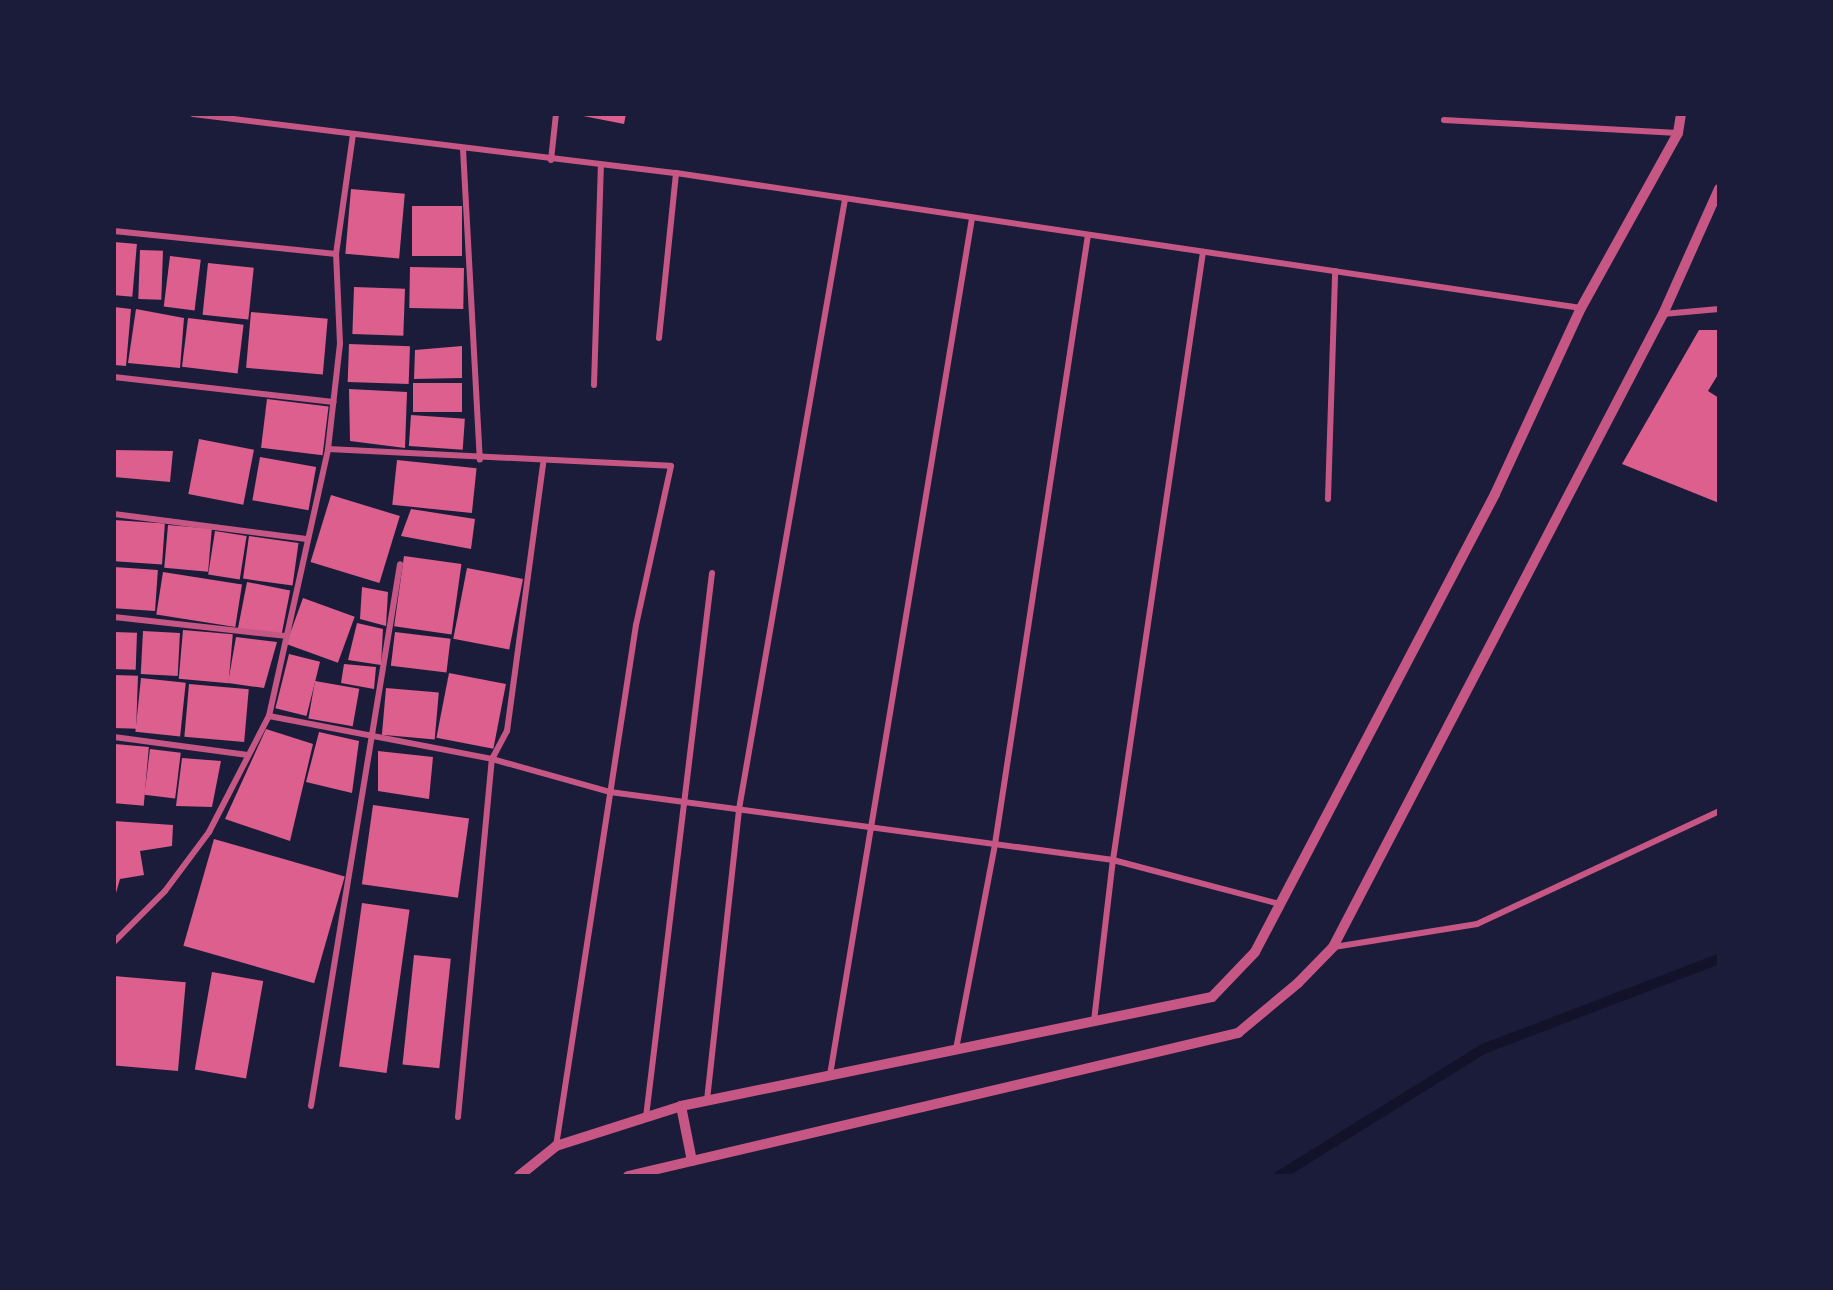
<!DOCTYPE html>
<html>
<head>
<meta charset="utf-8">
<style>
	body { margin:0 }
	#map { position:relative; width:1833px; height:1290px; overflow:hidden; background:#1b1b3a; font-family:"DejaVu Sans",sans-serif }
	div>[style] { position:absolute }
	.stream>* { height:10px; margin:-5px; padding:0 5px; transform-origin:5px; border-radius:5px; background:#12122b }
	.building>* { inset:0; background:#dd5f8e; transform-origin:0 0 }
	.minor>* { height:6px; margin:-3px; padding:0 3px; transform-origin:3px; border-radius:3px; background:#c65784 }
	.tertiary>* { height:10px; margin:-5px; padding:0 5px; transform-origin:5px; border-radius:5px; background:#c65784 }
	span { translate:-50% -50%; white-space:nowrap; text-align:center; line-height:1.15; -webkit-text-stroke:4.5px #1b1b3a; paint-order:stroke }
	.frame { position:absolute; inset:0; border:116px solid #1b1b3a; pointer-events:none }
</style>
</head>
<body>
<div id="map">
	<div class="stream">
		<div style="left:1279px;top:1176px;width:240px;rotate:-31.9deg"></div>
		<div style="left:1483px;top:1049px;width:253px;rotate:-20.9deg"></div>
	</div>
	<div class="building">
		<div style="clip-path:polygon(573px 114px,626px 114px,624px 124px)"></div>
		<div style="left:351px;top:189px;width:54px;height:65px;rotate:5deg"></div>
		<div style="left:412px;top:206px;width:50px;height:50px"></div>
		<div style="left:114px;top:242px;width:23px;height:53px;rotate:5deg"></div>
		<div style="left:140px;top:250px;width:23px;height:49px;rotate:2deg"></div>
		<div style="left:170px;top:256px;width:31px;height:51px;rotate:7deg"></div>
		<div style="left:208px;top:263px;width:46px;height:52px;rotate:6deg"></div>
		<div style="left:410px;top:267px;width:54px;height:41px;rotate:1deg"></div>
		<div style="left:354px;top:287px;width:51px;height:47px;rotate:2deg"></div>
		<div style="clip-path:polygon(114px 307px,131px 309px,126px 366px,114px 365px)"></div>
		<div style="clip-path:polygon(136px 309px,184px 318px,180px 368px,128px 363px)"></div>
		<div style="left:251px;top:312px;width:77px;height:56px;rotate:5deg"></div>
		<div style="left:188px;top:318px;width:56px;height:49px;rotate:7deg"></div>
		<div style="clip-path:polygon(1699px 330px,1719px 330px,1719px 373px,1708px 391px,1719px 398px,1719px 503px,1622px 464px)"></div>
		<div style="left:349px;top:344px;width:61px;height:38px;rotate:2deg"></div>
		<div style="clip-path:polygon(462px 346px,462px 378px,414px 379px,415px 350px)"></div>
		<div style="left:413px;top:383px;width:49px;height:29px"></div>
		<div style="clip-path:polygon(349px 389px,407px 392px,405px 448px,350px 441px)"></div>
		<div style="left:267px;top:399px;width:62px;height:49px;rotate:7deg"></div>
		<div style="left:411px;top:415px;width:54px;height:31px;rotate:4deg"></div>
		<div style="left:199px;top:439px;width:56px;height:56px;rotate:11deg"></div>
		<div style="clip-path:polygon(114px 450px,173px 451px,170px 482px,114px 477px)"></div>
		<div style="left:260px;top:457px;width:57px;height:44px;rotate:10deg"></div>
		<div style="left:397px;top:460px;width:80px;height:45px;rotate:6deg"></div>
		<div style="left:331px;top:495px;width:72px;height:70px;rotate:17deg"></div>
		<div style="clip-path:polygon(411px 509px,475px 519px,471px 549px,401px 536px)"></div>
		<div style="left:114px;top:520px;width:51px;height:41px;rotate:4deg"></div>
		<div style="left:168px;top:525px;width:44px;height:43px;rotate:5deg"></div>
		<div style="left:215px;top:531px;width:32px;height:44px;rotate:9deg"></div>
		<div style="left:249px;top:536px;width:50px;height:43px;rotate:8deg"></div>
		<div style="left:404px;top:556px;width:58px;height:71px;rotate:8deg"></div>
		<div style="left:114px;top:567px;width:44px;height:41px;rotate:4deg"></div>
		<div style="left:467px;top:568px;width:57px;height:72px;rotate:11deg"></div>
		<div style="left:163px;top:572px;width:80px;height:43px;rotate:9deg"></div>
		<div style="left:247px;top:582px;width:44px;height:48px;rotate:11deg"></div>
		<div style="clip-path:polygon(362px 587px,388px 592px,386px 626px,360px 619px)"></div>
		<div style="left:303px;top:598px;width:55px;height:49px;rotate:20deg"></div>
		<div style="clip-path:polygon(357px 623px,383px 629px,381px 665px,348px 660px)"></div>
		<div style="left:183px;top:630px;width:50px;height:49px;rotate:5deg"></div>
		<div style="left:143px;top:631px;width:37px;height:43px;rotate:3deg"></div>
		<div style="left:114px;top:632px;width:23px;height:37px;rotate:2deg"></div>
		<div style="left:395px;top:632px;width:56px;height:34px;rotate:7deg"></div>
		<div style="clip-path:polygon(236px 637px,277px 642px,264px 688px,228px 683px)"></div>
		<div style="left:289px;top:654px;width:32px;height:56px;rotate:14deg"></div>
		<div style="clip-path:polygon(344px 664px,376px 667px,374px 689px,341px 683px)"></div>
		<div style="left:449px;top:673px;width:58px;height:66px;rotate:11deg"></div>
		<div style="left:114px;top:675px;width:24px;height:53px;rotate:2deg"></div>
		<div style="left:141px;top:678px;width:45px;height:54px;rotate:6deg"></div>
		<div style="left:315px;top:681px;width:45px;height:38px;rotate:10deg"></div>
		<div style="left:189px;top:684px;width:60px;height:53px;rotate:5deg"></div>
		<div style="left:386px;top:688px;width:53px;height:47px;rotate:5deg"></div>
		<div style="clip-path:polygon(266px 729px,313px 744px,290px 841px,225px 819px)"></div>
		<div style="clip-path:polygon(319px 732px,359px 741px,352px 793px,306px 782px)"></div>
		<div style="left:115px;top:744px;width:34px;height:59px;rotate:5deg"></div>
		<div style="left:150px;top:749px;width:31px;height:46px;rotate:7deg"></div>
		<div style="clip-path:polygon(378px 751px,433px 757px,429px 799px,378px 791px)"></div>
		<div style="clip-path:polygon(182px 758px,221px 761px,212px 807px,176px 806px)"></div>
		<div style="left:373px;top:805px;width:97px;height:80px;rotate:8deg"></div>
		<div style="clip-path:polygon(114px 821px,173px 825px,172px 846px,140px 851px,144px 875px,120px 879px,114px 900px)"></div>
		<div style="left:214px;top:839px;width:136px;height:111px;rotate:16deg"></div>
		<div style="left:362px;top:903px;width:48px;height:165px;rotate:8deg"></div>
		<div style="left:414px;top:955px;width:37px;height:110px;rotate:6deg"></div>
		<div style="left:212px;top:972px;width:52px;height:99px;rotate:10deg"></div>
		<div style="left:114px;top:976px;width:72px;height:89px;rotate:5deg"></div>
	</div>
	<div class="minor">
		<div style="left:193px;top:114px;width:487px;rotate:7deg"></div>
		<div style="left:676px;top:173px;width:915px;rotate:8.48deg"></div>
		<div style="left:1444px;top:120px;width:234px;rotate:3.2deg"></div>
		<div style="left:463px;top:149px;width:311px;rotate:86.9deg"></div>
		<div style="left:551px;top:160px;width:46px;rotate:-83.8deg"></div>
		<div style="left:114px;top:231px;width:223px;rotate:5.9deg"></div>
		<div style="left:1663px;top:314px;width:56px;rotate:-5.1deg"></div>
		<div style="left:659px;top:338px;width:166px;rotate:-84.1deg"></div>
		<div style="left:114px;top:377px;width:221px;rotate:6.5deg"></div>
		<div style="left:594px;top:385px;width:218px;rotate:-88.2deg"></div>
		<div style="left:328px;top:449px;width:343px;rotate:2.8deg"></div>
		<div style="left:671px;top:466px;width:163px;rotate:102.4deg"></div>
		<div style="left:636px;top:625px;width:527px;rotate:98.73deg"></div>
		<div style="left:1328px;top:499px;width:228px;rotate:-88.2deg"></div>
		<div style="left:114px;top:514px;width:194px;rotate:7.4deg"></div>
		<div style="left:114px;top:617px;width:172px;rotate:6.3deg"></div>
		<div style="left:269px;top:716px;width:227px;rotate:10.9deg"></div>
		<div style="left:492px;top:759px;width:123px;rotate:15.6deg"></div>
		<div style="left:610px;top:792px;width:508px;rotate:7.7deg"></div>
		<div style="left:1113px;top:860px;width:173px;rotate:14.8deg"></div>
		<div style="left:114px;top:737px;width:135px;rotate:7.7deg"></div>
		<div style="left:114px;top:942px;width:72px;rotate:-45deg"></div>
		<div style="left:165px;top:891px;width:74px;rotate:-53.3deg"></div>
		<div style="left:209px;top:832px;width:131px;rotate:-62.7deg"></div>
		<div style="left:269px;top:716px;width:273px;rotate:-77.5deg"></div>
		<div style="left:328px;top:449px;width:106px;rotate:-83.5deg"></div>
		<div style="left:340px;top:344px;width:90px;rotate:-92.5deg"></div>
		<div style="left:336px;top:254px;width:120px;rotate:-81.9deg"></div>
		<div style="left:1334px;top:947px;width:145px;rotate:-9.1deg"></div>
		<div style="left:1477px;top:924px;width:267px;rotate:-25deg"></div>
		<div style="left:1094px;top:1021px;width:162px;rotate:-83.3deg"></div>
		<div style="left:1113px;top:860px;width:615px;rotate:-81.58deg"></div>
		<div style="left:956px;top:1049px;width:209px;rotate:-79.2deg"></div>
		<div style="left:995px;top:844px;width:616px;rotate:-81.32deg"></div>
		<div style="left:830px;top:1075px;width:869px;rotate:-80.59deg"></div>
		<div style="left:707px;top:1100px;width:293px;rotate:-83.7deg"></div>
		<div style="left:739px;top:809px;width:619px;rotate:-80.14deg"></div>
		<div style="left:311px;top:1106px;width:549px;rotate:-80.67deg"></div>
		<div style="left:458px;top:1117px;width:360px;rotate:-84.6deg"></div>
		<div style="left:492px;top:759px;width:32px;rotate:-62deg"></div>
		<div style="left:507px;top:731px;width:270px;rotate:-82.3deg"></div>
		<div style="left:646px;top:1117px;width:548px;rotate:-83.08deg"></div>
	</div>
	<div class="tertiary">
		<div style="left:681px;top:1106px;width:56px;rotate:78.7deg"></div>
		<div style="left:519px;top:1176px;width:48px;rotate:-39deg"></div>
		<div style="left:556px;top:1146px;width:131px;rotate:-17.7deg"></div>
		<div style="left:681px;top:1106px;width:542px;rotate:-11.6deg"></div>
		<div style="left:1212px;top:997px;width:62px;rotate:-46.3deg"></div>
		<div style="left:1255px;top:952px;width:517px;rotate:-62.34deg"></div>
		<div style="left:1495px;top:494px;width:205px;rotate:-65.2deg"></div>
		<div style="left:1581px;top:308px;width:200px;rotate:-61deg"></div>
		<div style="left:1678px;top:133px;width:19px;rotate:-81deg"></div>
		<div style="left:628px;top:1176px;width:627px;rotate:-13.19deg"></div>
		<div style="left:1238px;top:1033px;width:78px;rotate:-39.8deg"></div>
		<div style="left:1298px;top:983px;width:50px;rotate:-45.8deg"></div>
		<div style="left:1333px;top:947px;width:714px;rotate:-62.47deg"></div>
		<div style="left:1663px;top:314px;width:137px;rotate:-65.9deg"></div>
	</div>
	<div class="frame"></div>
</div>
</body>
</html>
